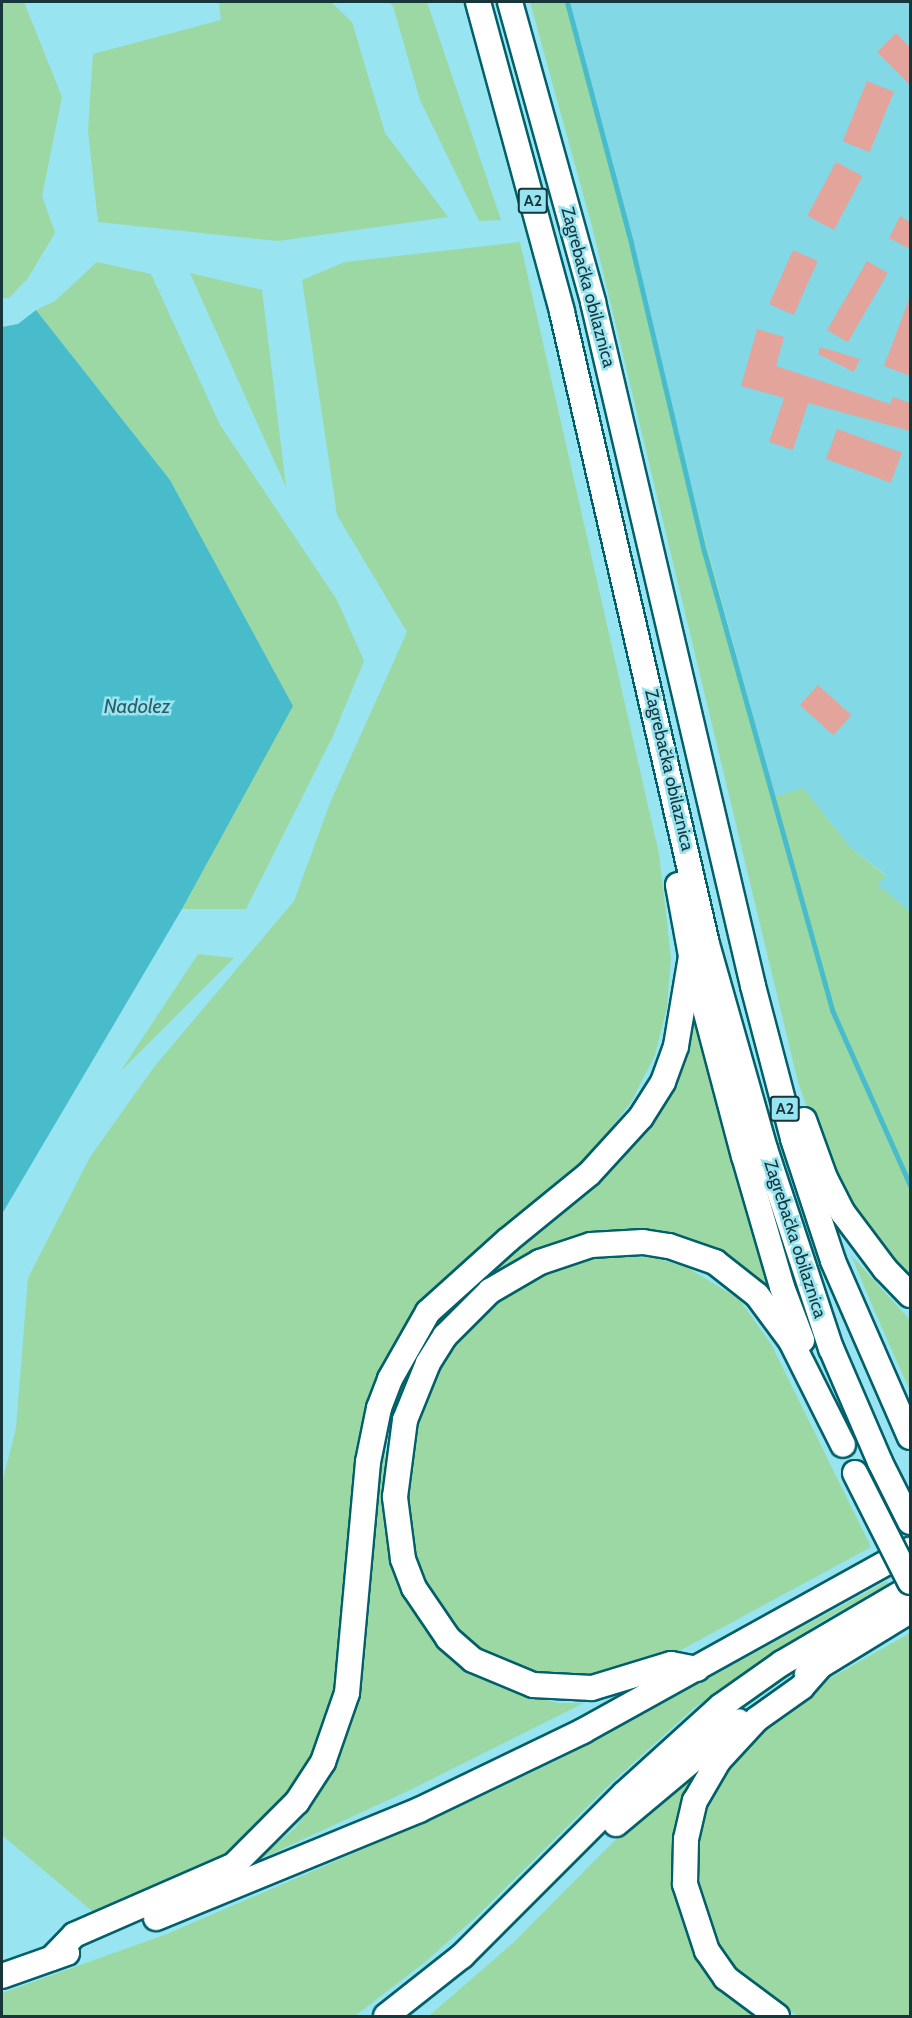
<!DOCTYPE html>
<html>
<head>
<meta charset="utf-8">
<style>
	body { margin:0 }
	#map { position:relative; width:912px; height:2018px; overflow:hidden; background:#98e4f0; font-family:Cabin,sans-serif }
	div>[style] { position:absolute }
	.built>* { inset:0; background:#83d8e5 }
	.green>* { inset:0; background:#9cd8a3 }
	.water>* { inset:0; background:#49bccc }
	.stream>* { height:5px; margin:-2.5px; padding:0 2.5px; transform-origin:2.5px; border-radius:2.5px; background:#49bccc }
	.building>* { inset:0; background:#e3a49b; transform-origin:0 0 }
	.roads { filter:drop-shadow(2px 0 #02606a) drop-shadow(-2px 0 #02606a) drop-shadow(0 2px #02606a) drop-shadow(0 -2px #02606a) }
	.highway>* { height:24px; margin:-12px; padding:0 12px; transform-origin:12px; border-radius:12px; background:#fff }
	.bridges { filter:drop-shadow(2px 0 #02606a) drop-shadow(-2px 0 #02606a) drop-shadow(0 2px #02606a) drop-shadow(0 -2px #02606a) }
	.highway-bridge>* { height:24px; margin:-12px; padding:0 12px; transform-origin:12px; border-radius:12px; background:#fff }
	span { translate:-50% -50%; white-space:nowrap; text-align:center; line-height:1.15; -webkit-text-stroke:5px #98e4f0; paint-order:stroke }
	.shield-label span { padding:2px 4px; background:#98e4f0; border:2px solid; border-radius:4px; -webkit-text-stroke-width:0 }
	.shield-label { font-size:16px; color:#17363b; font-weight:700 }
	.street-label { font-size:18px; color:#17363b }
	.water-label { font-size:20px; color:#2d5d64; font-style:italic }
	.frame { position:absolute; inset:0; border:3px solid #17363b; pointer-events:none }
</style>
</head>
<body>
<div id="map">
	<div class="built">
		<div style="clip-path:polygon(565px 2px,910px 2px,910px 912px,877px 884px,886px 875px,850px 847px,803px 788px,775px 797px,678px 439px,579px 43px)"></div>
	</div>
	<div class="green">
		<div style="clip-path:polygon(2px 2px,24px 2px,62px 97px,42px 196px,55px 233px,28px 278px,9px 298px,2px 298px)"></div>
		<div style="clip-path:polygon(219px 2px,331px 2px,352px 22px,385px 133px,448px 217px,278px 241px,98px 222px,88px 131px,93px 54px,221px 20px)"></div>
		<div style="clip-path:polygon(388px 2px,427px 2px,501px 220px,479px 221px,420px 100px,393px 6px)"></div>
		<div style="clip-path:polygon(530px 2px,565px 2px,579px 43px,678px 439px,774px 797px,803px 788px,850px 847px,886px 876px,877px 884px,910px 912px,910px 1283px,851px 1211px,815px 1130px,798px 1082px,593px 230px)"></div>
		<div style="clip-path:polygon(520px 242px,659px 854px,671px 958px,667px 1007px,655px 1055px,631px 1102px,595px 1149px,428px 1295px,386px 1356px,370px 1393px,357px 1453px,341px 1656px,331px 1709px,311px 1761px,283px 1803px,246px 1841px,205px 1870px,99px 1917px,2px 1835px,2px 1483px,16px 1428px,28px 1278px,90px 1157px,154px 1067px,294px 901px,330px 803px,407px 632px,337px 515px,302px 280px,345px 262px)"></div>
		<div style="clip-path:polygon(97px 262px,151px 274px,220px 425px,337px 600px,364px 661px,332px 738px,246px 909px,182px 909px,292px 706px,170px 480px,36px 310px,55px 301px)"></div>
		<div style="clip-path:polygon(190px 273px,262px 290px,286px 487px)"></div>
		<div style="clip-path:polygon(198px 954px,234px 958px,120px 1072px)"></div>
		<div style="clip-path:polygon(694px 1004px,740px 1193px,780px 1309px,747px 1275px,595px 1234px,560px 1242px,523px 1259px,418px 1357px,395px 1407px,392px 1407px,413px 1361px,448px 1313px,502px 1262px,601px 1182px,640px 1140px,664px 1103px)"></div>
		<div style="clip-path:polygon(851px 1255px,910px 1320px,910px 1391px,875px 1312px)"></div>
		<div style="clip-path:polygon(618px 1256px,656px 1258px,688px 1268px,739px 1299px,771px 1344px,871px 1547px,681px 1650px,635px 1667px,597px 1674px,571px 1677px,539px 1673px,507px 1664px,481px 1649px,461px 1634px,430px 1595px,418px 1571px,411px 1544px,407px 1464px,428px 1390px,445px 1359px,487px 1312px,531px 1280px,551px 1272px,588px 1259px)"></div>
		<div style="clip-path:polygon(393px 1410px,385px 1445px,384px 1528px,397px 1581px,423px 1628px,452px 1658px,498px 1687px,558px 1703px,584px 1703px,412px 1789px,256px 1861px,294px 1829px,309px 1810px,350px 1728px,365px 1658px,371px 1534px,382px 1445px)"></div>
		<div style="clip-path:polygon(887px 1581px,889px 1584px,819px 1623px,694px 1708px,611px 1783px,476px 1917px,425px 1962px,355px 2016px,2px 2016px,2px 1993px,167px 1934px,447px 1813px,562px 1758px)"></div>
		<div style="clip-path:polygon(910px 1633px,910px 2016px,797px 2015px,748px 1985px,714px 1943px,695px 1881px,700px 1820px,725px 1767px,768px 1721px,816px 1686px)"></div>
		<div style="clip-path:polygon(705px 1763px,691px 1784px,673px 1838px,672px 1872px,678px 1909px,689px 1942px,710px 1976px,752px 2016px,429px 2016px,514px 1942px,647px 1808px)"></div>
	</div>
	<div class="water">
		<div style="clip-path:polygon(36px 310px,170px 480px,293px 706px,182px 909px,2px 1214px,2px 327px,18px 324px)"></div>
	</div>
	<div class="stream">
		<div style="left:567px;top:2px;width:249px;rotate:75.1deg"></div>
		<div style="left:631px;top:243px;width:317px;rotate:76.7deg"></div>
		<div style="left:704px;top:551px;width:477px;rotate:74.4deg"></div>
		<div style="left:832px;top:1010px;width:192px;rotate:66deg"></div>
	</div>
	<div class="building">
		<div style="clip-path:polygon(896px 33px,910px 47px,910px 85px,877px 52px)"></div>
		<div style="left:867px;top:81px;width:29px;height:65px;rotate:22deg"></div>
		<div style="left:836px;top:162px;width:30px;height:61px;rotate:28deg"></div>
		<div style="clip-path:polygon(900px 216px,910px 222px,910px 249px,889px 238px)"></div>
		<div style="left:793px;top:250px;width:27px;height:59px;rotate:24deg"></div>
		<div style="left:867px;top:261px;width:24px;height:80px;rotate:30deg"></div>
		<div style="clip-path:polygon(909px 299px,910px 299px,910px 376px,884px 366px)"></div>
		<div style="clip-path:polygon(757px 329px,784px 337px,776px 366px,890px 404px,893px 397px,910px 403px,910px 431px,808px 403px,793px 450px,769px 442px,784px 398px,741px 386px)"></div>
		<div style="clip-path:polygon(820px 347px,860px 359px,854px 372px,818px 354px)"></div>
		<div style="left:837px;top:429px;width:69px;height:32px;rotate:20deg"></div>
		<div style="left:818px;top:685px;width:45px;height:27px;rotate:42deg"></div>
	</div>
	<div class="roads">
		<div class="highway">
			<div style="left:478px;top:2px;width:321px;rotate:74.8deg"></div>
			<div style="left:562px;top:312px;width:648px;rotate:77.08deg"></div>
			<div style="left:707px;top:944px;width:213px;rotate:74.2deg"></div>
			<div style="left:765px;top:1149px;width:210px;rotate:71.7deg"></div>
			<div style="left:831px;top:1348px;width:124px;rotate:66.7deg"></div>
			<div style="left:880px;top:1462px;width:67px;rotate:63.4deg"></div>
			<div style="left:510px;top:2px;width:311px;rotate:74.5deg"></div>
			<div style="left:593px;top:302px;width:702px;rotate:76.83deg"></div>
			<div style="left:753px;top:986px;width:158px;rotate:75.3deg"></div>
			<div style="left:793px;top:1139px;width:128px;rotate:71.8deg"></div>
			<div style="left:833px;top:1261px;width:192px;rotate:66.4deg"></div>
			<div style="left:678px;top:885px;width:72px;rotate:79.6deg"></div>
			<div style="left:691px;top:956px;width:207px;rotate:75.2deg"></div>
			<div style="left:744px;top:1156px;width:136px;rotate:73.8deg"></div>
			<div style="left:782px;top:1287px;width:57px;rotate:69.3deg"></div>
			<div style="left:804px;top:1120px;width:62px;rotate:70.1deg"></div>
			<div style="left:825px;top:1178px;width:39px;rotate:63deg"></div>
			<div style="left:843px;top:1213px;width:70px;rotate:53.1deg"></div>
			<div style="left:885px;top:1269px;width:36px;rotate:46deg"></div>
			<div style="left:697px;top:1669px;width:26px;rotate:-169deg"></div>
			<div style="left:671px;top:1664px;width:83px;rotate:163.1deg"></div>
			<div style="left:592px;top:1688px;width:59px;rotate:-177.1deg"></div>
			<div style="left:533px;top:1685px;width:65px;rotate:-157.4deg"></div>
			<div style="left:473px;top:1660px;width:33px;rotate:-139deg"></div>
			<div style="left:448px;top:1638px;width:60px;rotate:-124.2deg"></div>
			<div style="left:414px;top:1588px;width:31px;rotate:-111deg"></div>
			<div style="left:403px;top:1559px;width:63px;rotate:-97.4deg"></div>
			<div style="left:395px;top:1497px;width:78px;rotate:-82.6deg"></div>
			<div style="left:405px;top:1420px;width:61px;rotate:-68deg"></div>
			<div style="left:428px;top:1363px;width:32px;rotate:-58deg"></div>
			<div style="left:445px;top:1336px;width:64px;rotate:-45deg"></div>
			<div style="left:490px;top:1291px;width:58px;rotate:-30.1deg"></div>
			<div style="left:540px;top:1262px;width:54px;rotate:-18.4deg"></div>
			<div style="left:591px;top:1245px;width:52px;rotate:-3.3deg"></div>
			<div style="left:643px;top:1242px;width:26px;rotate:9deg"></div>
			<div style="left:669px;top:1246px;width:49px;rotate:19.2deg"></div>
			<div style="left:715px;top:1262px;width:53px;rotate:38.2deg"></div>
			<div style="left:757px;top:1295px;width:57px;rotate:53.5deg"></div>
			<div style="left:791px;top:1341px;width:116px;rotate:63.4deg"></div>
			<div style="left:807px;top:1674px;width:121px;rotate:-31.5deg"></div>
			<div style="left:616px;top:1824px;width:160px;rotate:-39.9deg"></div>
			<div style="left:156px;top:1918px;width:284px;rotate:-22.3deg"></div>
			<div style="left:419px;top:1810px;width:182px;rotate:-25.7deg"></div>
			<div style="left:583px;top:1731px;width:374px;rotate:-29deg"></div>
			<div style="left:52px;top:1958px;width:32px;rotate:-46deg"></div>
			<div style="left:74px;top:1935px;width:175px;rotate:-23.6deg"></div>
			<div style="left:234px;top:1865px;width:89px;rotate:-45deg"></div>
			<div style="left:297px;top:1802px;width:48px;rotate:-57deg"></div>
			<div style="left:323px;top:1762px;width:73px;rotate:-70.8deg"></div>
			<div style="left:347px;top:1693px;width:232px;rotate:-84.8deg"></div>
			<div style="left:368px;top:1462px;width:55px;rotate:-78.5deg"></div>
			<div style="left:379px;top:1408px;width:31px;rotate:-69deg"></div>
			<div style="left:390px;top:1379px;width:77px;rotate:-60.4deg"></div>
			<div style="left:428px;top:1312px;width:108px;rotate:-42deg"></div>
			<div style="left:508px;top:1240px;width:104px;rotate:-39.2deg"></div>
			<div style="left:589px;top:1174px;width:77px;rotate:-47.6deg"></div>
			<div style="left:641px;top:1117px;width:41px;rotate:-57.8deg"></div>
			<div style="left:663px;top:1082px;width:38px;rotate:-70deg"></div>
			<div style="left:676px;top:1046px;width:91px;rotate:-80.5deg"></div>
			<div style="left:2px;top:1976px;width:69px;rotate:-19.5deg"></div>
			<div style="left:386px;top:2016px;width:97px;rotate:-38.3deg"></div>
			<div style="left:462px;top:1956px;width:229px;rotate:-45deg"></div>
			<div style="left:624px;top:1794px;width:131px;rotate:-42.2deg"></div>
			<div style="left:721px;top:1706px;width:75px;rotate:-35.2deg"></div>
			<div style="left:782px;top:1663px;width:148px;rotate:-30.4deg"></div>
			<div style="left:777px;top:2016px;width:64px;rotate:-143.3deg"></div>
			<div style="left:726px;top:1978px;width:33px;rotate:-125deg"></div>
			<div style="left:707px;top:1951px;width:71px;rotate:-108.2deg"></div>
			<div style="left:685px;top:1884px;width:45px;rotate:-88.7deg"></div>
			<div style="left:686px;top:1839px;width:39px;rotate:-77deg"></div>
			<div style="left:695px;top:1801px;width:48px;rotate:-59.7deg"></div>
			<div style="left:719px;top:1760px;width:56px;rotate:-47.2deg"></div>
			<div style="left:757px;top:1719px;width:55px;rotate:-35.4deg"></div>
			<div style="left:802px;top:1687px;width:28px;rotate:-49deg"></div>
		</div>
	</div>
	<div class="bridges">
		<div class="highway-bridge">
			<div style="left:855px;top:1473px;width:122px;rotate:63.2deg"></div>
		</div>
	</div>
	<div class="shield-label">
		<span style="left:533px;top:201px">A2</span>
		<span style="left:785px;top:1109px">A2</span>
	</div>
	<div class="street-label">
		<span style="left:588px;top:287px;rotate:75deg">Zagrebačka obilaznica</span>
		<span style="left:669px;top:770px;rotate:77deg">Zagrebačka obilaznica</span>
		<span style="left:795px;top:1239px;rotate:72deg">Zagrebačka obilaznica</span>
	</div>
	<div class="water-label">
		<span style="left:137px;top:706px">Nadolez</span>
	</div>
	<div class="frame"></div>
</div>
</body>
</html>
